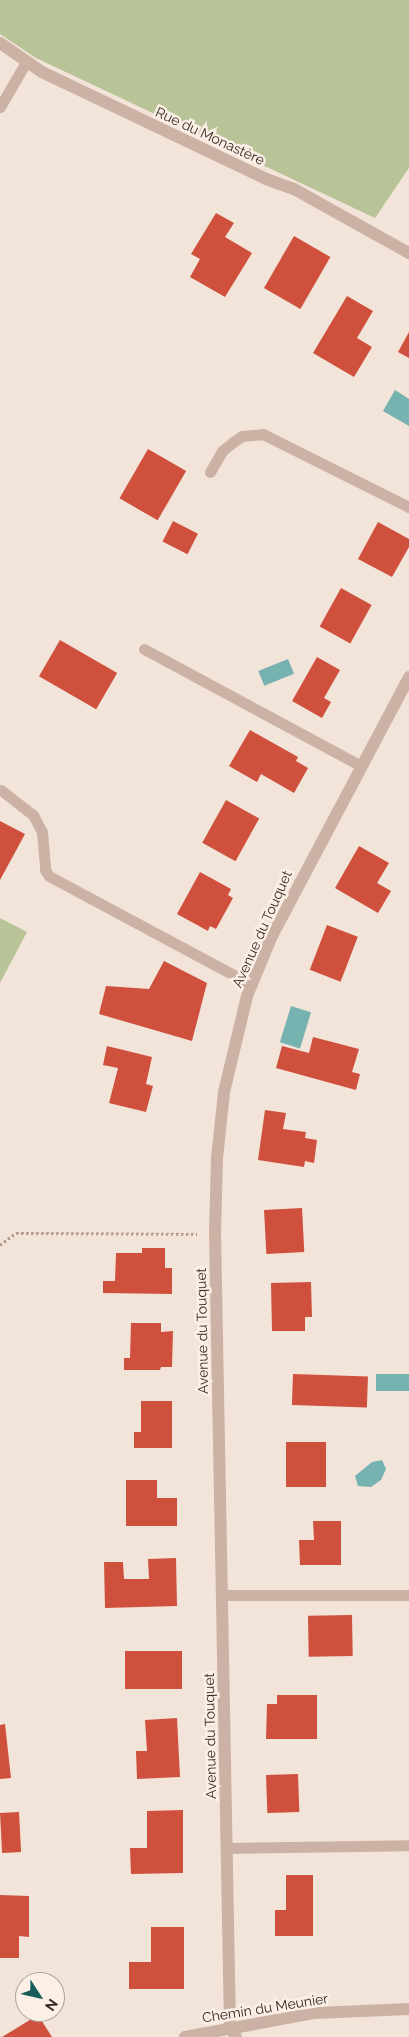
<!DOCTYPE html>
<html>
<head>
<meta charset="utf-8">
<style>
	body { margin:0 }
	#map { position:relative; width:409px; height:2037px; overflow:hidden; background:#f3e4d9; font-family:Raleway,sans-serif }
	div>[style] { position:absolute }
	.green>* { inset:0; background:#b9c398 }
	.water>* { inset:0; background:#76b2af; transform-origin:0 0 }
	.building>* { inset:0; background:#cf503c; transform-origin:0 0 }
	.path>* { height:3px; margin-top:-1.5px; transform-origin:0; background:repeating-linear-gradient(90deg,#b89c8e 0 2.5px,transparent 0 5px) }
	.lane>* { height:11px; margin:-5.5px; padding:0 5.5px; transform-origin:5.5px; border-radius:5.5px; background:#ccb2a4 }
	.street>* { height:12px; margin:-6px; padding:0 6px; transform-origin:6px; border-radius:6px; background:#ccb2a4 }
	span { translate:-50% -50%; white-space:nowrap; text-align:center; line-height:1.15; -webkit-text-stroke:5px #fbefe6; paint-order:stroke }
	.street-label { font-size:14px; color:#372a26 }
	.north { position:absolute; left:15px; top:1972px; width:50px; height:50px; box-sizing:border-box; background:#fbefe6; border:1px solid #ada099; border-radius:50%; rotate:125deg; font-size:14px; font-weight:700; line-height:20px; text-align:center; color:#372a26 }
	.north::after { content:''; display:block; margin:auto; width:18px; height:22px; background:#195c59; clip-path:polygon(50% 0,100% 100%,50% 72%,0 100%) }
</style>
</head>
<body>
<div id="map">
	<div class="green">
		<div style="clip-path:polygon(0 0,409px 0,409px 168px,375px 218px,36px 58px,0 34px)"></div>
		<div style="clip-path:polygon(0 918px,27px 932px,0 983px)"></div>
	</div>
	<div class="water">
		<div style="clip-path:polygon(395px 390px,409px 399px,409px 426px,383px 411px)"></div>
		<div style="left:288px;top:659px;width:16px;height:32px;rotate:68deg"></div>
		<div style="left:291px;top:1006px;width:21px;height:38px;rotate:17deg"></div>
		<div style="left:409px;top:1374px;width:17px;height:33px;rotate:90deg"></div>
		<div style="clip-path:polygon(382px 1460px,386px 1469px,381px 1480px,371px 1487px,358px 1486px,355px 1476px,372px 1462px)"></div>
	</div>
	<div class="building">
		<div style="clip-path:polygon(216px 213px,234px 223px,225px 237px,252px 253px,225px 297px,190px 277px,200px 259px,191px 254px)"></div>
		<div style="left:294px;top:236px;width:42px;height:60px;rotate:30deg"></div>
		<div style="clip-path:polygon(347px 296px,373px 311px,357px 338px,372px 347px,354px 377px,313px 353px)"></div>
		<div style="clip-path:polygon(409px 332px,409px 358px,398px 352px)"></div>
		<div style="left:148px;top:449px;width:44px;height:57px;rotate:30deg"></div>
		<div style="left:173px;top:521px;width:28px;height:23px;rotate:27deg"></div>
		<div style="clip-path:polygon(378px 522px,409px 539px,409px 547px,392px 577px,358px 559px)"></div>
		<div style="left:341px;top:588px;width:35px;height:44px;rotate:29deg"></div>
		<div style="left:60px;top:640px;width:66px;height:42px;rotate:30deg"></div>
		<div style="clip-path:polygon(317px 657px,340px 670px,324px 698px,331px 702px,322px 718px,292px 701px)"></div>
		<div style="clip-path:polygon(250px 730px,298px 757px,296px 761px,308px 768px,294px 793px,261px 774px,257px 782px,229px 766px)"></div>
		<div style="left:226px;top:800px;width:38px;height:49px;rotate:29deg"></div>
		<div style="clip-path:polygon(0 821px,25px 834px,0 880px)"></div>
		<div style="clip-path:polygon(359px 846px,389px 863px,377px 883px,391px 891px,378px 913px,335px 888px)"></div>
		<div style="clip-path:polygon(200px 872px,231px 889px,228px 895px,233px 898px,216px 929px,210px 926px,208px 931px,177px 914px)"></div>
		<div style="left:327px;top:925px;width:33px;height:48px;rotate:21deg"></div>
		<div style="clip-path:polygon(164px 961px,207px 983px,192px 1041px,99px 1014px,106px 986px,149px 989px)"></div>
		<div style="clip-path:polygon(313px 1037px,359px 1049px,352px 1072px,360px 1074px,356px 1090px,276px 1068px,282px 1046px,309px 1053px)"></div>
		<div style="clip-path:polygon(107px 1046px,152px 1057px,146px 1084px,153px 1086px,146px 1112px,109px 1103px,118px 1068px,103px 1065px)"></div>
		<div style="clip-path:polygon(265px 1110px,286px 1113px,283px 1129px,306px 1132px,305px 1138px,317px 1140px,314px 1163px,305px 1161px,304px 1167px,258px 1160px)"></div>
		<div style="left:302px;top:1208px;width:44px;height:38px;rotate:87deg"></div>
		<div style="clip-path:polygon(142px 1248px,165px 1248px,165px 1268px,172px 1268px,172px 1294px,103px 1293px,103px 1281px,115px 1281px,116px 1253px,142px 1253px)"></div>
		<div style="clip-path:polygon(311px 1282px,312px 1317px,305px 1317px,305px 1331px,272px 1331px,271px 1283px)"></div>
		<div style="clip-path:polygon(131px 1323px,161px 1323px,161px 1332px,173px 1331px,172px 1367px,161px 1367px,160px 1370px,124px 1370px,124px 1358px,130px 1358px)"></div>
		<div style="left:293px;top:1374px;width:75px;height:31px;rotate:2deg"></div>
		<div style="clip-path:polygon(141px 1401px,172px 1401px,172px 1448px,134px 1448px,134px 1432px,141px 1432px)"></div>
		<div style="left:286px;top:1442px;width:40px;height:45px"></div>
		<div style="clip-path:polygon(126px 1480px,157px 1480px,157px 1498px,177px 1498px,177px 1526px,126px 1526px)"></div>
		<div style="clip-path:polygon(313px 1521px,341px 1521px,341px 1565px,300px 1565px,299px 1540px,314px 1540px)"></div>
		<div style="clip-path:polygon(176px 1558px,177px 1606px,105px 1608px,104px 1562px,123px 1562px,124px 1579px,149px 1579px,148px 1559px)"></div>
		<div style="left:352px;top:1615px;width:41px;height:44px;rotate:89deg"></div>
		<div style="left:125px;top:1651px;width:57px;height:38px"></div>
		<div style="clip-path:polygon(277px 1695px,317px 1695px,317px 1739px,266px 1739px,267px 1704px,277px 1704px)"></div>
		<div style="clip-path:polygon(177px 1718px,180px 1777px,137px 1779px,136px 1751px,147px 1751px,145px 1720px)"></div>
		<div style="clip-path:polygon(5px 1724px,11px 1778px,0 1779px,0 1725px)"></div>
		<div style="left:298px;top:1774px;width:38px;height:32px;rotate:88deg"></div>
		<div style="clip-path:polygon(183px 1810px,183px 1873px,131px 1874px,130px 1848px,147px 1848px,147px 1811px)"></div>
		<div style="left:19px;top:1812px;width:40px;height:19px;rotate:87deg"></div>
		<div style="clip-path:polygon(286px 1875px,313px 1875px,313px 1936px,275px 1936px,275px 1910px,286px 1910px)"></div>
		<div style="clip-path:polygon(0 1895px,29px 1896px,29px 1937px,19px 1936px,19px 1958px,0 1958px)"></div>
		<div style="clip-path:polygon(151px 1927px,184px 1927px,184px 1989px,129px 1989px,129px 1962px,151px 1962px)"></div>
		<div style="clip-path:polygon(38px 2015px,52px 2037px,2px 2037px)"></div>
	</div>
	<div class="path">
		<div style="left:0;top:1245px;width:20px;rotate:-37deg"></div>
		<div style="left:16px;top:1233px;width:181px;rotate:0.3deg"></div>
	</div>
	<div class="lane">
		<div style="left:0;top:107px;width:52px;rotate:-60deg"></div>
		<div style="left:210px;top:472px;width:24px;rotate:-60deg"></div>
		<div style="left:222px;top:451px;width:14px;rotate:-39deg"></div>
		<div style="left:233px;top:442px;width:11px;rotate:-34deg"></div>
		<div style="left:242px;top:436px;width:21px;rotate:-5deg"></div>
		<div style="left:263px;top:434px;width:163px;rotate:26.6deg"></div>
		<div style="left:144px;top:649px;width:247px;rotate:28.3deg"></div>
		<div style="left:1px;top:790px;width:41px;rotate:38deg"></div>
		<div style="left:33px;top:815px;width:19px;rotate:62deg"></div>
		<div style="left:42px;top:832px;width:38px;rotate:85deg"></div>
		<div style="left:45px;top:870px;width:7px;rotate:56deg"></div>
		<div style="left:49px;top:876px;width:230px;rotate:28.2deg"></div>
		<div style="left:222px;top:1595px;width:187px"></div>
		<div style="left:227px;top:1848px;width:182px;rotate:-0.9deg"></div>
	</div>
	<div class="street">
		<div style="left:0;top:43px;width:51px;rotate:34.6deg"></div>
		<div style="left:42px;top:72px;width:248px;rotate:25.5deg"></div>
		<div style="left:266px;top:179px;width:30px;rotate:20deg"></div>
		<div style="left:294px;top:189px;width:132px;rotate:29.1deg"></div>
		<div style="left:185px;top:2037px;width:132px;rotate:-10.5deg"></div>
		<div style="left:315px;top:2013px;width:94px;rotate:-2.4deg"></div>
		<div style="left:236px;top:2037px;width:12px;rotate:-121deg"></div>
		<div style="left:230px;top:2027px;width:793px;rotate:-91.08deg"></div>
		<div style="left:215px;top:1234px;width:76px;rotate:-88.5deg"></div>
		<div style="left:217px;top:1158px;width:66px;rotate:-83.9deg"></div>
		<div style="left:224px;top:1092px;width:99px;rotate:-76.5deg"></div>
		<div style="left:247px;top:996px;width:65px;rotate:-67.4deg"></div>
		<div style="left:272px;top:936px;width:293px;rotate:-62.1deg"></div>
	</div>
	<div class="street-label">
		<span style="left:210px;top:136px;rotate:25deg">Rue du Monastère</span>
		<span style="left:262px;top:929px;rotate:-66deg">Avenue du Touquet</span>
		<span style="left:202px;top:1331px;rotate:-91deg">Avenue du Touquet</span>
		<span style="left:210px;top:1736px;rotate:-91deg">Avenue du Touquet</span>
		<span style="left:265px;top:2008px;rotate:-9deg">Chemin du Meunier</span>
	</div>
	<div class="north">N</div>
</div>
</body>
</html>
